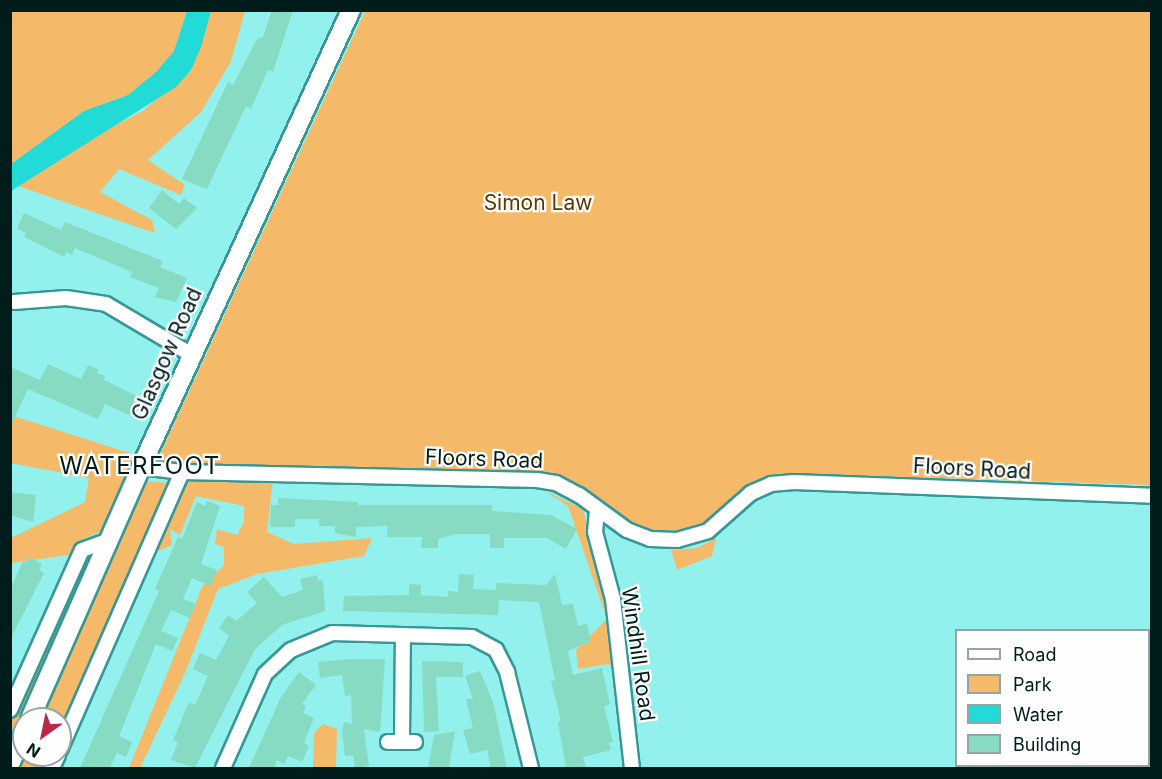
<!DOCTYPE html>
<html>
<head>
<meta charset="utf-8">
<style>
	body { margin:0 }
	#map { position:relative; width:1162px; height:779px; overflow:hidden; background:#92f1ed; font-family:Inter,sans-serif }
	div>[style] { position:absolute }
	.green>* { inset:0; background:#f5b96a; transform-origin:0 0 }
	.water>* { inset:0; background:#22dad6 }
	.building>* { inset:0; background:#87dbc2 }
	.roads { filter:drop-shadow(2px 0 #359896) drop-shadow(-2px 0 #359896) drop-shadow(0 2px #359896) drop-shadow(0 -2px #359896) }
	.minor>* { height:14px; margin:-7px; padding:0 7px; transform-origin:7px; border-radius:7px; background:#fff }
	.major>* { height:18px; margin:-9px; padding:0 9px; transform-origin:9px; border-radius:9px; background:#fff }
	span { translate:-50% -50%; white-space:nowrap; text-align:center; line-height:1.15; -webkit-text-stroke:4.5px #fefefe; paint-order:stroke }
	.park-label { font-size:21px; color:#5a3902 }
	.street-label { font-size:21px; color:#001d1c }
	.quarter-label { font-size:24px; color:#001d1c; letter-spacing:1.5px }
	.frame { position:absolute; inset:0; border:12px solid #001d1c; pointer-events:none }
	.legend { position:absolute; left:955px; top:629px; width:195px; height:138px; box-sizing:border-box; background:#fefefe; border:2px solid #98a4a4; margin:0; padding:8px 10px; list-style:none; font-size:18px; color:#001d1c }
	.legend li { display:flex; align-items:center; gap:12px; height:30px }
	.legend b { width:30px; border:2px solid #98a4a4 }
	.north { position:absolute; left:12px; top:707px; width:60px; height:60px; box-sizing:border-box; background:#fefefe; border:2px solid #98a4a4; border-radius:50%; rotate:213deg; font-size:16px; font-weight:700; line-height:24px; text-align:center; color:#001d1c }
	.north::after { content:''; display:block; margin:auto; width:21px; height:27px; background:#ba294c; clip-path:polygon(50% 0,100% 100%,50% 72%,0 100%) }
</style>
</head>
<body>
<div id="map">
	<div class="green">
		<div style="clip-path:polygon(10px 11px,187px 11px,174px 51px,156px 72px,128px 95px,84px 111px,11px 164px)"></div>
		<div style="clip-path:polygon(211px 11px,245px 11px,231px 61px,201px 112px,148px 160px,185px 185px,181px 195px,119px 169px,100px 192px,152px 220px,155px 233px,18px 186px,97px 135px,144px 110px,191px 70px)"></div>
		<div style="clip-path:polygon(365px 11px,1151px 11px,1151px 485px,785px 473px,764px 476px,698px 528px,649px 533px,631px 525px,578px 485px,554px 473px,156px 463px)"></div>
		<div style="clip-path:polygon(10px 415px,136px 455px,100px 532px,83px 539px,74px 554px,11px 563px,11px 538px,85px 502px,89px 478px,11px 463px)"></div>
		<div style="clip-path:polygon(185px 480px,273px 480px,267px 532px,294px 544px,372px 538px,364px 556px,257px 574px,218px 589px,185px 673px,140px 768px,129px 768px,202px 587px,224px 565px,224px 547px,215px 544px,217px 529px,237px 535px,244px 522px,244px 506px,196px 496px,180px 535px,170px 529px,172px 545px,155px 552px)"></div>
		<div style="clip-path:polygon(147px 481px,168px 483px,60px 727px,60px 719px,38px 719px)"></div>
		<div style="clip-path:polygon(545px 491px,583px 509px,609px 608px,616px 669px,608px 664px,578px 669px,576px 650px,607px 619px,568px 506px)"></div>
		<div style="clip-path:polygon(716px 538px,712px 556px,677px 570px,671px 550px,697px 548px)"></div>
		<div style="left:95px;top:549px;width:196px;height:8px;rotate:114deg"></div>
		<div style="clip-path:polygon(323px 724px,337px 729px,336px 768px,313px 768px,314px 733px)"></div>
		<div style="clip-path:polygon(24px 750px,24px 755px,48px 755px,42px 768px,16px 768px)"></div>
	</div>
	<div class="water">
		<div style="clip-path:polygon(187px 11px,211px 11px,201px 47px,191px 70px,176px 87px,11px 191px,11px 164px,84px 111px,128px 95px,156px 72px,174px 51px)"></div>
	</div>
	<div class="building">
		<div style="clip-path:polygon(272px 10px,293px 10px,273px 72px,268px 70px,251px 109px,246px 106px,207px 189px,182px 179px,228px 82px,233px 85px,257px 39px,263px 37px)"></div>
		<div style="clip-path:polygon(162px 190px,179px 204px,184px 198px,197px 208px,176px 229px,149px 208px)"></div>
		<div style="clip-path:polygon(24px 213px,61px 230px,65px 222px,163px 261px,160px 267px,187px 278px,176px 302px,155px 297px,159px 288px,130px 277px,132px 272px,75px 248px,72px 255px,66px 252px,64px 257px,24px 237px,26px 233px,17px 229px)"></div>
		<div style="clip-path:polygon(48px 364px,81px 379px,88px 365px,99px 370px,97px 373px,105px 376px,104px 380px,137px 396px,129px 415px,105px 404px,98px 419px,28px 389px,10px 428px,10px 367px,40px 380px)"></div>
		<div style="clip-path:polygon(10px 492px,36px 495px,33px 522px,10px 515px)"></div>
		<div style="clip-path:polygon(278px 498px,358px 502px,358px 505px,492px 505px,492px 511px,551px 515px,577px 529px,566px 549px,547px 538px,504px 538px,504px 548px,490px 548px,490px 534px,457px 534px,438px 539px,438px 548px,421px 548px,422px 537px,387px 537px,387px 526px,356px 527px,356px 537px,335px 533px,335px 526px,319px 526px,319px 519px,295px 519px,295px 527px,270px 527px,271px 505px,278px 505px)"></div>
		<div style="clip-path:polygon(207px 501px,220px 506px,201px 564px,217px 570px,210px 586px,192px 578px,183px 599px,196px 604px,190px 618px,171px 610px,161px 631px,178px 638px,172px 651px,156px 644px,147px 666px,119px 736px,132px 742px,126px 757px,117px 753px,110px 767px,80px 768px,159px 591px,155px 589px,178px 537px,182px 539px,197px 502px,205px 506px)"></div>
		<div style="clip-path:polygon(29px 557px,42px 564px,39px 570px,44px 573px,10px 640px,10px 590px,23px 561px,26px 563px)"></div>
		<div style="clip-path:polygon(459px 574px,474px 575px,473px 589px,496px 590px,496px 583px,546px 585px,555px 574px,562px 605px,573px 604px,578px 626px,587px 624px,591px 641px,568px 651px,573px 675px,602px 668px,610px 704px,604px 706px,613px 742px,609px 743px,611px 750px,583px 757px,586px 768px,566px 768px,558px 722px,561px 721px,551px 681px,555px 680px,539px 602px,499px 600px,498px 615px,343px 611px,344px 596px,409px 595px,409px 584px,421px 585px,421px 595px,448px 597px,448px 591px,458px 592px)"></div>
		<div style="clip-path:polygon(317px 575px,318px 581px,323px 580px,325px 611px,282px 625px,255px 649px,195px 768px,171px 760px,178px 742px,173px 740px,189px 702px,195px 705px,208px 676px,193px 669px,200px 653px,216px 660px,229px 636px,219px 628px,228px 615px,236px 621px,257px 603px,247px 592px,264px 577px,282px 597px,303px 590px,300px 579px)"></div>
		<div style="clip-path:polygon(352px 659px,385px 659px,380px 732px,364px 729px,369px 766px,355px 768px,353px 755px,345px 756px,342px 732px,344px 722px,352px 724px,351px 695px,345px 696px,342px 675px,320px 678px,318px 662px)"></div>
		<div style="clip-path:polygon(422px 661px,463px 662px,463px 677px,436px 677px,439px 731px,424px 732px)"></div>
		<div style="clip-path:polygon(480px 671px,493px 702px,507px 768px,491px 768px,487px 750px,470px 754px,463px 730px,473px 728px,466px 699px,473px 699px,465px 676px)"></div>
		<div style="clip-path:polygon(299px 672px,316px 685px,302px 704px,306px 706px,303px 713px,314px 718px,304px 743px,309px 746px,302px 762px,288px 756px,284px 764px,277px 760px,274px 768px,249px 768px,281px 697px)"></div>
		<div style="clip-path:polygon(455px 731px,449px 768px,428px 768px,434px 735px)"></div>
	</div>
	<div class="roads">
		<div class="minor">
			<div style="left:14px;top:302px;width:52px;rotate:-4.4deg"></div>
			<div style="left:66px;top:298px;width:40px;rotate:8.5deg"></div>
			<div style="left:106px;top:304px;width:100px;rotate:30.7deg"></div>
			<div style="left:141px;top:467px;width:41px;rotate:7deg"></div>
			<div style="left:182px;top:472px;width:355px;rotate:1.3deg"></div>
			<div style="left:537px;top:480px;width:19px;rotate:9deg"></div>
			<div style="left:556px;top:483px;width:26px;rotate:28deg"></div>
			<div style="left:579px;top:495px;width:59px;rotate:36.1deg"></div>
			<div style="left:627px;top:530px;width:25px;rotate:21deg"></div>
			<div style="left:650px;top:539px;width:27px;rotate:2deg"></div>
			<div style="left:677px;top:540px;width:32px;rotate:-16deg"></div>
			<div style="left:708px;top:531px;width:57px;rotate:-41.5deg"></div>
			<div style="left:751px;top:493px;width:22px;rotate:-24deg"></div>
			<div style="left:771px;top:484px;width:23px;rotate:-5deg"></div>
			<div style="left:794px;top:482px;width:358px;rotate:2.2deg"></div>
			<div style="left:597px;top:510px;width:22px;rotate:95deg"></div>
			<div style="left:595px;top:532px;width:69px;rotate:75deg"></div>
			<div style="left:613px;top:599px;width:170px;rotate:83.6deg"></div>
			<div style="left:10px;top:710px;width:175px;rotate:-65.8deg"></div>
			<div style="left:82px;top:550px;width:29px;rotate:-20deg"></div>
			<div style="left:402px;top:741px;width:105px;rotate:-89.5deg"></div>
			<div style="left:388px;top:742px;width:27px"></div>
			<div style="left:60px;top:750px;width:304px;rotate:-66.3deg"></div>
			<div style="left:52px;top:768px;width:14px;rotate:-65deg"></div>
			<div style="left:223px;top:768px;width:103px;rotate:-65.9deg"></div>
			<div style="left:265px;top:674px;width:35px;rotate:-43deg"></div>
			<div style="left:291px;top:650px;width:44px;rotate:-22.5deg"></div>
			<div style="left:332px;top:633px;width:140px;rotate:1.6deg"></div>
			<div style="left:472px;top:637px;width:27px;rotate:28deg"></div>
			<div style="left:496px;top:650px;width:25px;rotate:63deg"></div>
			<div style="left:507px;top:672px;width:99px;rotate:76deg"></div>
		</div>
		<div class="major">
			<div style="left:30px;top:719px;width:275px;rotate:-66.2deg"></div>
			<div style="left:141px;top:467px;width:503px;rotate:-65.32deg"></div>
			<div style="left:10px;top:764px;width:34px;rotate:-66deg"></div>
		</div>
	</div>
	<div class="park-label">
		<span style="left:538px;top:203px">Simon Law</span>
	</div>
	<div class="street-label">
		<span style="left:167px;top:354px;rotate:-66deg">Glasgow Road</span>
		<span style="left:484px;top:459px;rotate:2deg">Floors Road</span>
		<span style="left:972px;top:469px;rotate:3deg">Floors Road</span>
		<span style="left:638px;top:654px;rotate:82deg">Windhill Road</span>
	</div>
	<div class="quarter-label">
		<span style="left:140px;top:466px">WATERFOOT</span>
	</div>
	<div class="frame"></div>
	<ul class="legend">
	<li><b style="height:8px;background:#fff"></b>Road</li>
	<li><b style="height:16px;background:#f5b96a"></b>Park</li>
	<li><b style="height:16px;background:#22dad6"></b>Water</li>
	<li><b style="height:16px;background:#87dbc2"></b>Building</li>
	</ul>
	<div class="north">N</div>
</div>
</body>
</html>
